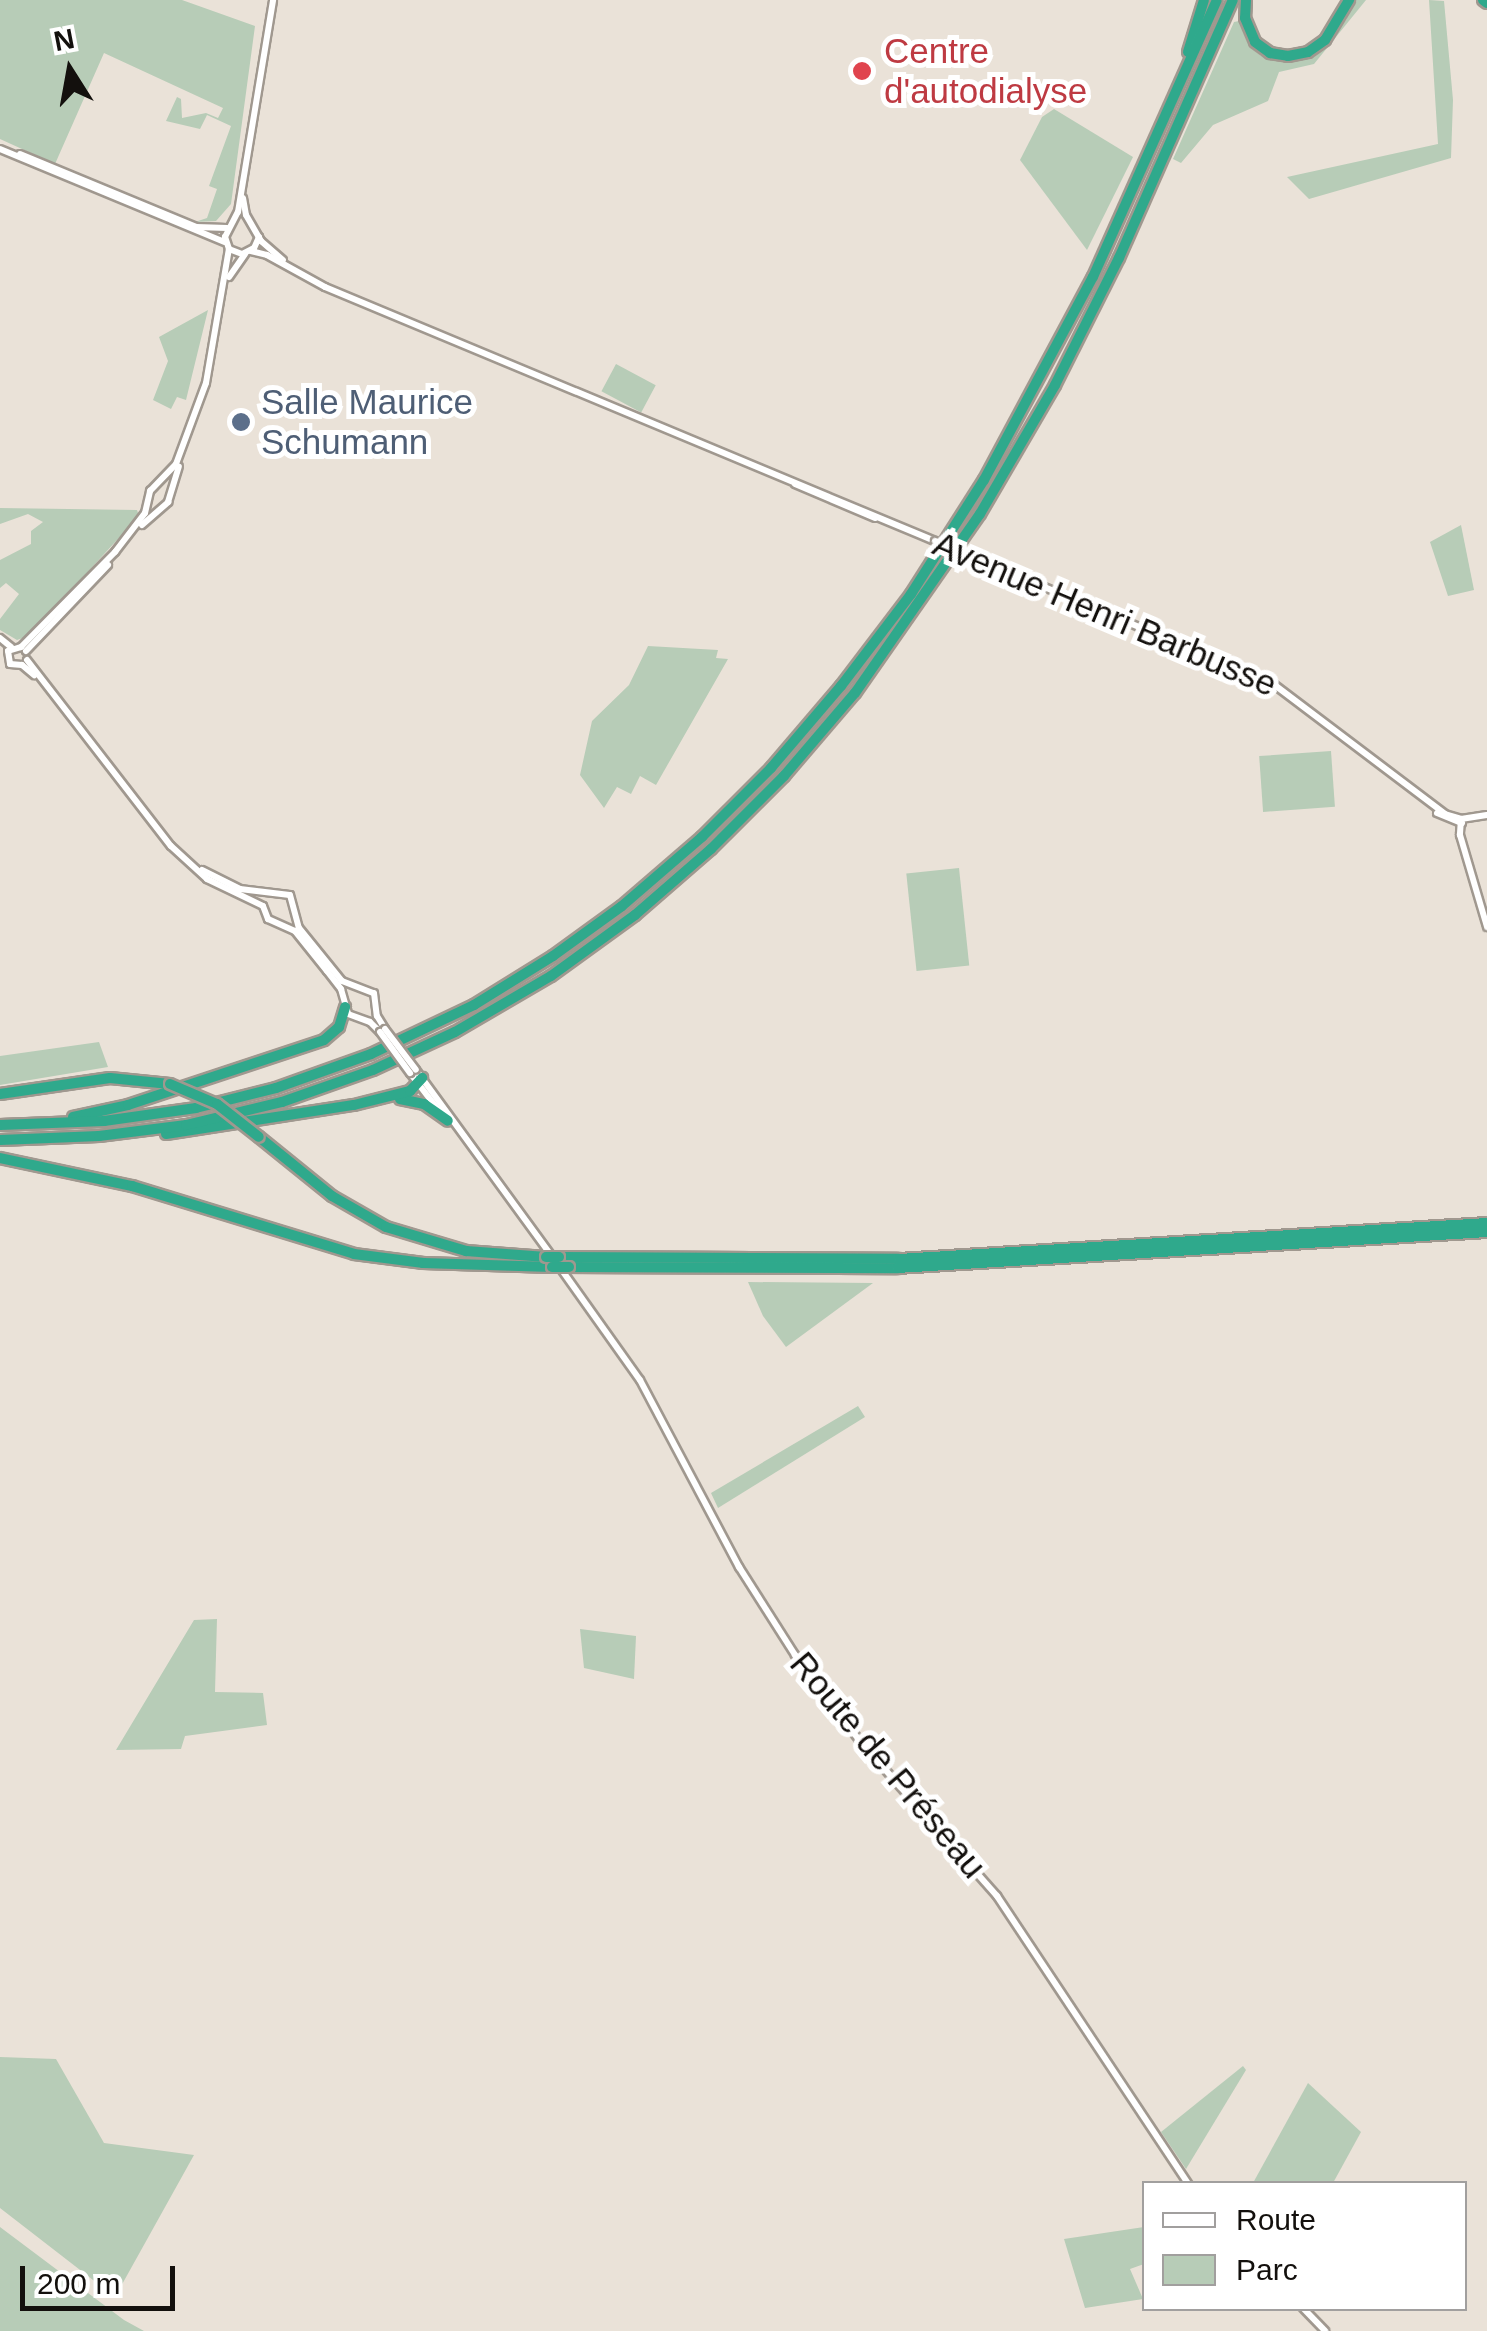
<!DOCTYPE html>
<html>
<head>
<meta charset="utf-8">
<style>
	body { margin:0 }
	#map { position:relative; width:1487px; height:2331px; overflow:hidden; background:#eae2d8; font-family:Arial,sans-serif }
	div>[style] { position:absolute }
	.green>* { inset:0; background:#b7ccb7; transform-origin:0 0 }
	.roads { filter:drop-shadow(2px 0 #a0988f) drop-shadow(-2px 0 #a0988f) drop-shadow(0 2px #a0988f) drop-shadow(0 -2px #a0988f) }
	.secondary>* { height:6px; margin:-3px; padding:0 3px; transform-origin:3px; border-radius:3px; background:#fff }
	.highway>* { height:10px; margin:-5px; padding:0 5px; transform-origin:5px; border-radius:5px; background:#2fa98c }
	.bridges { filter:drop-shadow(2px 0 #a0988f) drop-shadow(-2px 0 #a0988f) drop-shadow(0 2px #a0988f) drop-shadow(0 -2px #a0988f) }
	.secondary-bridge>* { height:6px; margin:-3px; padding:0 3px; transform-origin:3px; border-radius:3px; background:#fff }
	.highway-bridge>* { height:10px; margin:-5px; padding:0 5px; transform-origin:5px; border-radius:5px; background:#2fa98c }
	.dots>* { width:28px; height:28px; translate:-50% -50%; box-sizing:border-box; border:5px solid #fff; border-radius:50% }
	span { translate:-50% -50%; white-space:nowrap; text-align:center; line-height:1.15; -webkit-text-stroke:10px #fff; paint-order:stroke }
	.health-label { font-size:35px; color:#be3a42 }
	.left { translate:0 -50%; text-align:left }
	.service-label { font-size:35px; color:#4e5e75 }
	.street-label { font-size:35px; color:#13100d }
	.legend { position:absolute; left:1142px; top:2181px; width:325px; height:130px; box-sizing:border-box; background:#fff; border:2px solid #a19f9e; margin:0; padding:12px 18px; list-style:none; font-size:30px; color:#13100d }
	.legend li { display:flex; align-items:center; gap:20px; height:50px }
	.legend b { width:50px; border:2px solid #a19f9e }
	.north { position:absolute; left:20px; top:20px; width:100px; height:100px; -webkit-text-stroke:8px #fff; paint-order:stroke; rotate:349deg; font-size:28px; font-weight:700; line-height:40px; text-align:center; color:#13100d }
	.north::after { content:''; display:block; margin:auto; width:35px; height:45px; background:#13100d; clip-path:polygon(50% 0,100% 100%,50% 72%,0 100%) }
	.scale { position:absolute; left:20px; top:2266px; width:155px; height:45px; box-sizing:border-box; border:5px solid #13100d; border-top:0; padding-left:12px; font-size:30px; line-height:35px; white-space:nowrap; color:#13100d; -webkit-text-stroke:8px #fff; paint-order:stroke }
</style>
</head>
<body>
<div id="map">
	<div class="green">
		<div style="clip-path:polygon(0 0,182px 0,255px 26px,231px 204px,216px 221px,195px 222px,207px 218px,217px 189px,209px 186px,231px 126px,207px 115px,200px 129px,166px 121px,177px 97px,181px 99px,182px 118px,206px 113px,218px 118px,223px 108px,104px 53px,55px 164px,0 139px)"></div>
		<div style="clip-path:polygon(1353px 0,1366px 0,1314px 64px,1279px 72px,1268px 101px,1213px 125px,1181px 163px,1173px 159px,1234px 22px,1239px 21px,1249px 46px,1261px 56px,1280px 60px,1314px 54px,1346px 20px)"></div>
		<div style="clip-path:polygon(1429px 0,1444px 1px,1453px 100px,1451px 158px,1309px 199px,1287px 177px,1438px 144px)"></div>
		<div style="clip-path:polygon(1054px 109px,1133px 157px,1087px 250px,1020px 160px,1042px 117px)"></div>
		<div style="clip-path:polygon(208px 310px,186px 400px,177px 397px,171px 409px,153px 400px,168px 361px,159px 337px)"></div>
		<div style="left:616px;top:364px;width:45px;height:31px;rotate:28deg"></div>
		<div style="clip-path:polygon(0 508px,137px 510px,139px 516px,29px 636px,17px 640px,0 630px,0 619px,19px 594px,6px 583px,0 588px,0 560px,31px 544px,31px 531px,43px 522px,28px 514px,0 524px)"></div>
		<div style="clip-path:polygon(1461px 525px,1474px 590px,1448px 596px,1430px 542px)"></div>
		<div style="clip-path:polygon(648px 646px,718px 650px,716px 658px,728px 659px,656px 785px,640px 776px,631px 794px,617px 787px,604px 808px,580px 775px,592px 721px,629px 685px)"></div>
		<div style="left:1331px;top:751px;width:56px;height:72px;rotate:86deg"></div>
		<div style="left:959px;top:868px;width:98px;height:53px;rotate:84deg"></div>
		<div style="clip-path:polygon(99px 1042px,108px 1067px,0 1085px,0 1056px)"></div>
		<div style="clip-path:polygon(748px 1282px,873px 1283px,786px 1347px,763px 1316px)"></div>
		<div style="clip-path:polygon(858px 1406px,865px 1417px,718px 1508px,711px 1493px)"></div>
		<div style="clip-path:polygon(217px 1619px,215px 1692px,263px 1693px,267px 1725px,185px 1736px,181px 1749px,116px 1750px,194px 1620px)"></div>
		<div style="clip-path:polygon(580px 1629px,636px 1636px,634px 1679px,584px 1668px)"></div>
		<div style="clip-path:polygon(0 2057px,56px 2059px,104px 2143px,194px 2155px,115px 2297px,0 2208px)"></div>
		<div style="clip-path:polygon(1243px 2066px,1246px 2070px,1186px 2169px,1161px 2132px)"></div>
		<div style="clip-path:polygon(1308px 2083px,1361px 2132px,1333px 2183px,1253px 2183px)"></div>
		<div style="clip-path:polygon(0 2227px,124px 2320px,144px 2331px,0 2331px)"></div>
		<div style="clip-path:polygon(1144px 2227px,1144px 2264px,1130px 2269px,1143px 2299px,1085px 2308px,1064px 2239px)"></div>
	</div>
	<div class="roads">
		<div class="secondary">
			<div style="left:0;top:149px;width:243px;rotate:22.5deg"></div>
			<div style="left:20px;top:154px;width:191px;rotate:22.5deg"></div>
			<div style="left:196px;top:227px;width:31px;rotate:2deg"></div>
			<div style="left:243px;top:198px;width:17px;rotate:80deg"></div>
			<div style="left:246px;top:215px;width:30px;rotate:60deg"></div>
			<div style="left:261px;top:241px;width:29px;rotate:41deg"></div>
			<div style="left:259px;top:237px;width:12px;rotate:114deg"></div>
			<div style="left:254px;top:248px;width:13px;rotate:153deg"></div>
			<div style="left:242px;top:254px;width:14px;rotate:-159deg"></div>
			<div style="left:229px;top:249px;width:13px;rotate:-108deg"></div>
			<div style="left:225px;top:237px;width:28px;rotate:-63deg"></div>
			<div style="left:238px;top:212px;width:215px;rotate:-80.6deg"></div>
			<div style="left:251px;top:251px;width:16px;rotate:14deg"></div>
			<div style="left:267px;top:255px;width:66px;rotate:28.9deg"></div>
			<div style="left:325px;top:287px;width:661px;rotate:22.61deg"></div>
			<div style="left:229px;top:277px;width:28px;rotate:-55deg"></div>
			<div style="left:795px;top:484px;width:87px;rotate:23deg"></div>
			<div style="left:142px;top:525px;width:35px;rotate:-41deg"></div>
			<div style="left:168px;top:502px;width:37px;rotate:-73deg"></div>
			<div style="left:966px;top:554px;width:332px;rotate:22.9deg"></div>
			<div style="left:1272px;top:683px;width:217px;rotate:37.1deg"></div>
			<div style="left:1445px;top:814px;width:17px;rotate:17deg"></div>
			<div style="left:1461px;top:819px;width:26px;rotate:-9deg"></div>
			<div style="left:0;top:638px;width:14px;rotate:39deg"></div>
			<div style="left:8px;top:651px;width:14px;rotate:-17deg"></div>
			<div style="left:21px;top:647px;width:134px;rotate:-45.3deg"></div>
			<div style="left:115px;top:552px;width:49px;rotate:-52.4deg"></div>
			<div style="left:145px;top:513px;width:23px;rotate:-77deg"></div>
			<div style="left:150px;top:491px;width:37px;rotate:-46deg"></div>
			<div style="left:176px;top:464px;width:86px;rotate:-69.7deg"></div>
			<div style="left:206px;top:383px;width:136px;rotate:-80.3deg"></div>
			<div style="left:8px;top:651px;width:13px;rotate:81deg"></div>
			<div style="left:10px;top:664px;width:12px;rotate:5deg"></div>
			<div style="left:22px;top:665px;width:16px;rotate:40deg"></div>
			<div style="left:26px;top:651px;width:119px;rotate:-46.4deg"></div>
			<div style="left:27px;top:660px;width:235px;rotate:52.3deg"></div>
			<div style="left:171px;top:846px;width:49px;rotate:42.5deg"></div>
			<div style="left:207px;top:879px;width:62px;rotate:25.7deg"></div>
			<div style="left:1437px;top:813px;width:27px;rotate:22deg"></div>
			<div style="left:1461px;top:819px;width:16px;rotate:94deg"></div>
			<div style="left:1460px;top:835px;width:96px;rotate:73.6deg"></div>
			<div style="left:202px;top:870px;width:42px;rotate:26.6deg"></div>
			<div style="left:240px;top:889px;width:50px;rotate:6.8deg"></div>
			<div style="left:290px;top:895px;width:34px;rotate:75deg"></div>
			<div style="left:299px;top:928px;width:68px;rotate:50.9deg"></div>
			<div style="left:342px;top:981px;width:34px;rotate:21deg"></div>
			<div style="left:374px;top:993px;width:23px;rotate:83deg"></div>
			<div style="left:377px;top:1016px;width:15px;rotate:58deg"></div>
			<div style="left:263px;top:906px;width:14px;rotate:69deg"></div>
			<div style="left:268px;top:919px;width:30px;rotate:24deg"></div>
			<div style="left:295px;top:931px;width:51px;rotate:51.3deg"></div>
			<div style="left:327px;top:971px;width:23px;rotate:52deg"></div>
			<div style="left:341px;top:989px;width:26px;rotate:74deg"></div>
			<div style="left:348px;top:1014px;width:23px;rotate:20deg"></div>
			<div style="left:370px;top:1022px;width:14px;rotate:45deg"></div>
			<div style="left:416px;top:1070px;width:234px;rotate:53.9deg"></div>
			<div style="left:410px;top:1073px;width:49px;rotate:52.4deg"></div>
			<div style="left:561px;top:1269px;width:136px;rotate:54.6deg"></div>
			<div style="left:640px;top:1380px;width:212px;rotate:62.1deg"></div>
			<div style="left:739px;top:1567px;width:104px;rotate:57.5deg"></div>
			<div style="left:795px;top:1655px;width:106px;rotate:53deg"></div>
			<div style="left:859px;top:1740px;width:208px;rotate:48.5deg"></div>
			<div style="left:997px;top:1896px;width:346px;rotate:56.4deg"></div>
			<div style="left:1303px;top:2308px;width:32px;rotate:46deg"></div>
		</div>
		<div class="highway">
			<div style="left:1246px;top:0;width:18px;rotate:93deg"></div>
			<div style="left:1245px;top:18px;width:26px;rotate:67deg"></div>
			<div style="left:1255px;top:42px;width:19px;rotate:36deg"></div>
			<div style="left:1270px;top:53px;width:18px;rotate:9deg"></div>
			<div style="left:1288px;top:56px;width:20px;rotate:-11deg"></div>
			<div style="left:1308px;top:52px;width:21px;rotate:-35deg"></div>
			<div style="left:1325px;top:40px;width:47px;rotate:-59deg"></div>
			<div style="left:1483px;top:0;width:5px;rotate:37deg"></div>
			<div style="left:1188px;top:52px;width:54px;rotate:-72.9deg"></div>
			<div style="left:0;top:1094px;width:111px;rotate:-8.3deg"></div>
			<div style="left:110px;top:1078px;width:60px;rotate:5.7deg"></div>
			<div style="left:400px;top:1099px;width:25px;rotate:12deg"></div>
			<div style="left:424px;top:1104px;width:29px;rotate:35deg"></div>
			<div style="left:73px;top:1117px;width:56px;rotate:-12.3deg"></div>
			<div style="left:128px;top:1105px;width:206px;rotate:-18.3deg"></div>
			<div style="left:324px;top:1040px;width:20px;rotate:-41deg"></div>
			<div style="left:339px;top:1027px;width:21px;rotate:-73deg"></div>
			<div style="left:0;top:1125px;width:104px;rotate:-2.2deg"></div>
			<div style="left:104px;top:1121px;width:93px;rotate:-8deg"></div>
			<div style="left:196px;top:1108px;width:82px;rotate:-14deg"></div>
			<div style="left:276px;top:1088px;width:101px;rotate:-19.7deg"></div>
			<div style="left:371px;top:1054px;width:114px;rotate:-25.4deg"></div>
			<div style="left:474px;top:1005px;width:93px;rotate:-31.8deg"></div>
			<div style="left:553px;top:956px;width:85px;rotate:-35.9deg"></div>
			<div style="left:622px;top:906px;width:106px;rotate:-40.8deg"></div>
			<div style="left:702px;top:837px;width:98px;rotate:-45deg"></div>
			<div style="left:771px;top:768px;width:108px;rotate:-49.5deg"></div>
			<div style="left:841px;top:686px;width:116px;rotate:-52.7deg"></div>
			<div style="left:911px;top:594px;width:135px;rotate:-57.4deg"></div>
			<div style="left:984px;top:480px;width:230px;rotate:-61.8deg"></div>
			<div style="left:1093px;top:277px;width:303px;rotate:-65.9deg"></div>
			<div style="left:166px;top:1134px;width:190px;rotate:-8.8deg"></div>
			<div style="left:354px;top:1105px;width:58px;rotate:-14deg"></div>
			<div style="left:410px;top:1091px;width:18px;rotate:-47deg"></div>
			<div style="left:259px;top:1137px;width:94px;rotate:38.9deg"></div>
			<div style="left:332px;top:1196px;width:62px;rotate:29.9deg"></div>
			<div style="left:386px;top:1227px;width:84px;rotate:16.7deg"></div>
			<div style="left:466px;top:1251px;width:80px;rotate:4.3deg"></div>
			<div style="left:0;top:1140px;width:99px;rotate:-2.3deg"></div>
			<div style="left:99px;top:1136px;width:88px;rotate:-7.2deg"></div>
			<div style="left:186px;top:1125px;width:99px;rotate:-13.5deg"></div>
			<div style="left:282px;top:1102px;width:96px;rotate:-19.4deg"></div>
			<div style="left:373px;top:1070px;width:90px;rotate:-24.9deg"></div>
			<div style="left:455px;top:1032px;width:111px;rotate:-30.3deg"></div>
			<div style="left:551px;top:976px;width:104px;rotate:-36deg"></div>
			<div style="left:635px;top:915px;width:101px;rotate:-41deg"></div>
			<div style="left:711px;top:849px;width:103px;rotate:-45deg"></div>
			<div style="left:784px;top:776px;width:109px;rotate:-49.5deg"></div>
			<div style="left:855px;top:693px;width:218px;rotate:-55.1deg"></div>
			<div style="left:980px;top:514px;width:149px;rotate:-59.8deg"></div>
			<div style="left:1055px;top:385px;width:142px;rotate:-63.3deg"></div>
			<div style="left:1119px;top:258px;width:282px;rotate:-66.2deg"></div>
			<div style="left:0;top:1158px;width:135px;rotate:12deg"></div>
			<div style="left:132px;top:1186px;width:232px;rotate:17deg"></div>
			<div style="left:354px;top:1254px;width:70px;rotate:7.4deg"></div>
			<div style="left:423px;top:1263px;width:129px;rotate:1.8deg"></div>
			<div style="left:559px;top:1257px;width:340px;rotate:0.3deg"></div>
			<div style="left:899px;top:1259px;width:589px;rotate:-3.5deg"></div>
			<div style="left:569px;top:1267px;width:328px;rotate:0.2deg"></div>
			<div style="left:897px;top:1268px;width:591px;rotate:-3.49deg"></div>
		</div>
	</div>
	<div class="bridges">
		<div class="secondary-bridge">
			<div style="left:935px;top:541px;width:34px;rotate:23deg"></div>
			<div style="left:385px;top:1029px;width:51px;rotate:52.9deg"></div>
			<div style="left:380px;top:1032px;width:51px;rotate:53.8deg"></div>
		</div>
		<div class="highway-bridge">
			<div style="left:170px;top:1084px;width:51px;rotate:23.1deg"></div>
			<div style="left:217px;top:1104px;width:53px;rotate:38.2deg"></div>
			<div style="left:546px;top:1257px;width:13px"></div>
			<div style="left:552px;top:1267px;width:17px"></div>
		</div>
	</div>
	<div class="dots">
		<div style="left:862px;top:71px;background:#e0444e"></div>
		<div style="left:241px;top:422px;background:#5c6f8a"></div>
	</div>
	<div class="health-label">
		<span class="left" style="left:884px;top:71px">Centre<br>d'autodialyse</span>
	</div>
	<div class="service-label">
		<span class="left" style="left:261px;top:422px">Salle Maurice<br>Schumann</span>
	</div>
	<div class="street-label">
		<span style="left:1105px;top:614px;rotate:23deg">Avenue Henri Barbusse</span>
		<span style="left:888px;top:1765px;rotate:50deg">Route de Préseau</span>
	</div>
	<ul class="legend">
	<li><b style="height:12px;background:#fff"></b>Route</li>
	<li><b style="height:28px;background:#b7ccb7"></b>Parc</li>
	</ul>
	<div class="north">N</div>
	<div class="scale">200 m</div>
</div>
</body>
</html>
